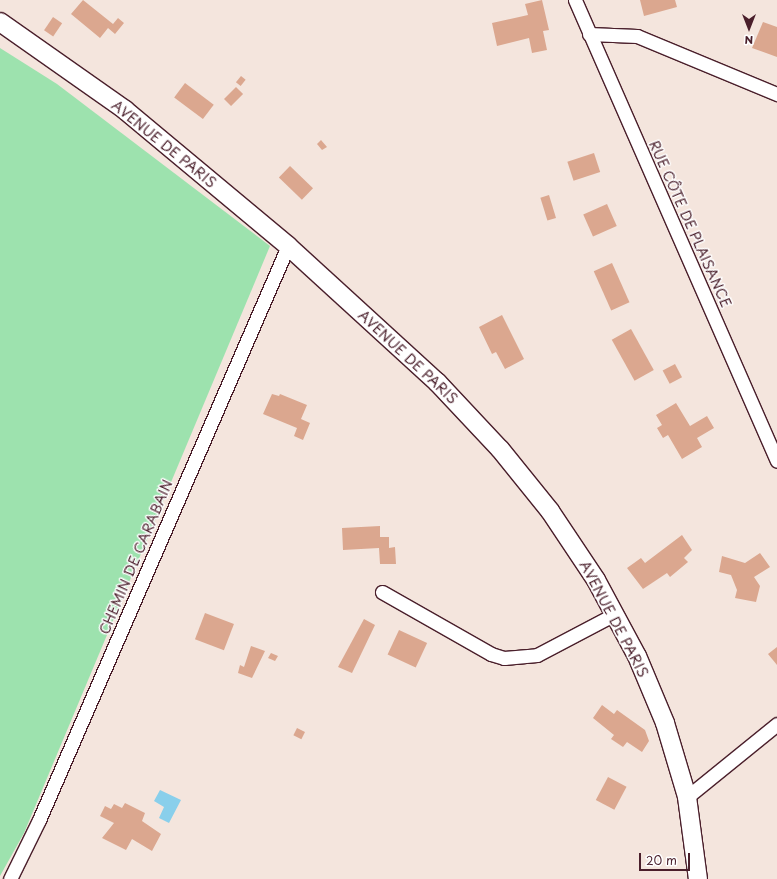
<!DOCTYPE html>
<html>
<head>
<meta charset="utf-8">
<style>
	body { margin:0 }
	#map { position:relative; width:777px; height:879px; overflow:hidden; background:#f4e5dd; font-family:"Playpen Sans",sans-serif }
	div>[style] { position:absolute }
	.green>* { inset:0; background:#9de2ae }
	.water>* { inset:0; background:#89cfeb }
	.building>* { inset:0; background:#dba78f; transform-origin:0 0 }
	.roads { filter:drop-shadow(1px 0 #4a1f2b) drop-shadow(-1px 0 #4a1f2b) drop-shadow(0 1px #4a1f2b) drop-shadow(0 -1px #4a1f2b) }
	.minor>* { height:13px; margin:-6.5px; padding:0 6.5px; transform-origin:6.5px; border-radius:6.5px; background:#fff }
	.secondary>* { height:18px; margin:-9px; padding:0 9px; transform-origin:9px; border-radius:9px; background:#fff }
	span { translate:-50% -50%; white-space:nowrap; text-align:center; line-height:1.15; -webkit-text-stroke:3px #fff; paint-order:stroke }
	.street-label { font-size:14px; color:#4a1f2b }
	.north { position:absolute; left:729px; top:8px; width:40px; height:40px; -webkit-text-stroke:3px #fff; paint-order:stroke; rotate:180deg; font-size:11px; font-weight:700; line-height:16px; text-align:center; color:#4a1f2b }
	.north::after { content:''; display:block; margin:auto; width:14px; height:18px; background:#4a1f2b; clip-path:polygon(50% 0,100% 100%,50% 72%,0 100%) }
	.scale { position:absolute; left:639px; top:853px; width:51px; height:18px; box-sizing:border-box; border:2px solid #4a1f2b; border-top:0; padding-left:5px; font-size:12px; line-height:14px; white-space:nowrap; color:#4a1f2b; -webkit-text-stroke:3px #fff; paint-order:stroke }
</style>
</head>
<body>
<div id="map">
	<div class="green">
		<div style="clip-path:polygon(0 48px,57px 84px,270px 246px,24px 833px,0 876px)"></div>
	</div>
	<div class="water">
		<div style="clip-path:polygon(160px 790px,181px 800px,169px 823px,159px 818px,164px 807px,154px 801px)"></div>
	</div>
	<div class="building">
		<div style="clip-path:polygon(83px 0,113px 24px,118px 18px,124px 23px,115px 34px,108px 28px,100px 38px,71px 14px)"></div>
		<div style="clip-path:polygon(542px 0,549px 30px,543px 31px,547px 50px,532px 53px,529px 38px,497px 46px,492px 23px,528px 15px,525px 4px)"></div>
		<div style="clip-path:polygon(640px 0,675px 0,677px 7px,644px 16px)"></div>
		<div style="left:53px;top:17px;width:11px;height:16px;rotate:34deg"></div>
		<div style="clip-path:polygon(763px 22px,777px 27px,777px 57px,752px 48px)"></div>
		<div style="left:241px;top:76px;width:6px;height:8px;rotate:39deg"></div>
		<div style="left:185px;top:83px;width:36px;height:18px;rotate:37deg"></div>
		<div style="left:236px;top:87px;width:10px;height:17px;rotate:45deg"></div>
		<div style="clip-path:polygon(321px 140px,327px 147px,322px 150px,317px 144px)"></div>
		<div style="left:594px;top:153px;width:20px;height:28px;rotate:72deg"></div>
		<div style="left:290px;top:166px;width:32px;height:16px;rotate:44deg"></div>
		<div style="left:549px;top:195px;width:24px;height:9px;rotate:73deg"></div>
		<div style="left:607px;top:204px;width:24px;height:26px;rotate:66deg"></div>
		<div style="left:612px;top:263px;width:43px;height:20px;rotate:66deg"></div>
		<div style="clip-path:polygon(502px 315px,524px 359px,505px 369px,496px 352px,492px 354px,479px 327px)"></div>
		<div style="left:631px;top:329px;width:47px;height:22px;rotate:61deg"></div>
		<div style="left:675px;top:364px;width:15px;height:14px;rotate:62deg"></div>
		<div style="clip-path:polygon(272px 394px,279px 396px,280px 394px,307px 405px,301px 419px,310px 423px,303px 440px,294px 436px,297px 428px,263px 414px)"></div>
		<div style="clip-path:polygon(676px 403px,690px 426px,707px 416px,714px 428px,697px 438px,702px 447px,682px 459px,668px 435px,663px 438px,657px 428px,662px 425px,656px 415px)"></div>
		<div style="clip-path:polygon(380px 526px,380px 537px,389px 537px,389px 548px,395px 547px,396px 564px,380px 564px,379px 548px,343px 550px,342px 528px)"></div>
		<div style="clip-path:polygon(682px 535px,692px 550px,684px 558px,688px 562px,670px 577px,667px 573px,643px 589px,627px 568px,641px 558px,645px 563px)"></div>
		<div style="clip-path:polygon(760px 553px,770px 567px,754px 577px,760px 586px,756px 602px,735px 598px,737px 590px,731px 575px,719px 572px,722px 556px,745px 563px)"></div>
		<div style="left:205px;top:613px;width:31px;height:28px;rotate:21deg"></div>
		<div style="clip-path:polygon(364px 619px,375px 625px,352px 673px,338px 667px)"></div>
		<div style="left:399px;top:630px;width:31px;height:27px;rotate:25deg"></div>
		<div style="clip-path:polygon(251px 646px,265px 651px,252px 678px,238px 673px,240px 665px,244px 667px)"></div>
		<div style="clip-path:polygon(777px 647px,777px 665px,768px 654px)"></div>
		<div style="clip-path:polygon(271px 653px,278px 656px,275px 661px,268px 658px)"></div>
		<div style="clip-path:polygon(602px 705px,614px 714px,617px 710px,645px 730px,649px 741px,642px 752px,627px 742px,623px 747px,611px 739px,614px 735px,593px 718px)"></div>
		<div style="left:297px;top:728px;width:9px;height:8px;rotate:27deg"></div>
		<div style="left:608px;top:777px;width:21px;height:26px;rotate:28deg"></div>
		<div style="clip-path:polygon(125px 803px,145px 813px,142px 821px,161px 834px,152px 851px,132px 839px,126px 850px,102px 838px,114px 823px,100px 816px,105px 806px,111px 809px,114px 804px,122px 808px)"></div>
	</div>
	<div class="roads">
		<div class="minor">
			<div style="left:575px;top:0;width:503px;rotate:66.34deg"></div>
			<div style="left:589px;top:34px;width:48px;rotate:2.4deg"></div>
			<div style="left:637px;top:36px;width:152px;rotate:22.5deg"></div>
			<div style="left:382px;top:592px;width:125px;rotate:29.6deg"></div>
			<div style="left:491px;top:654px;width:14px;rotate:17deg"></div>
			<div style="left:504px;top:658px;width:33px;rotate:-5deg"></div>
			<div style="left:537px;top:655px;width:88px;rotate:-27.7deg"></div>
			<div style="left:687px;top:797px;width:116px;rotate:-39deg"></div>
			<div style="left:10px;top:879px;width:66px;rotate:-63.8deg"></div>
			<div style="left:39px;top:820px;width:626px;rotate:-66.55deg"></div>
		</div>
		<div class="secondary">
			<div style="left:0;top:22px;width:153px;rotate:35.1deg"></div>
			<div style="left:125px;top:110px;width:212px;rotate:39.8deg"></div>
			<div style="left:288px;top:246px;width:202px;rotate:42.4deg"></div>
			<div style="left:437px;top:382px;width:92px;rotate:46.8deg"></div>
			<div style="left:500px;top:449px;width:80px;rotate:51.1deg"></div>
			<div style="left:550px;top:511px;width:83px;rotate:56.3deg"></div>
			<div style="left:596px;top:580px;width:86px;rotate:61.7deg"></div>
			<div style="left:637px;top:656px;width:73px;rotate:67.3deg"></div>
			<div style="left:665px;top:723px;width:77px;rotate:73.4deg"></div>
			<div style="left:687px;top:797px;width:83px;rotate:82.4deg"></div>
		</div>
	</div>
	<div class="street-label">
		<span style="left:164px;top:144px;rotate:39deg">AVENUE DE PARIS</span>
		<span style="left:690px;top:224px;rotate:66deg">RUE CÔTE DE PLAISANCE</span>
		<span style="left:408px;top:357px;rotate:43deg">AVENUE DE PARIS</span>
		<span style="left:136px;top:557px;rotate:-67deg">CHEMIN DE CARABAIN</span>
		<span style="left:614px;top:619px;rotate:62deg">AVENUE DE PARIS</span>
	</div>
	<div class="north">N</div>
	<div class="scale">20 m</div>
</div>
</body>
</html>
